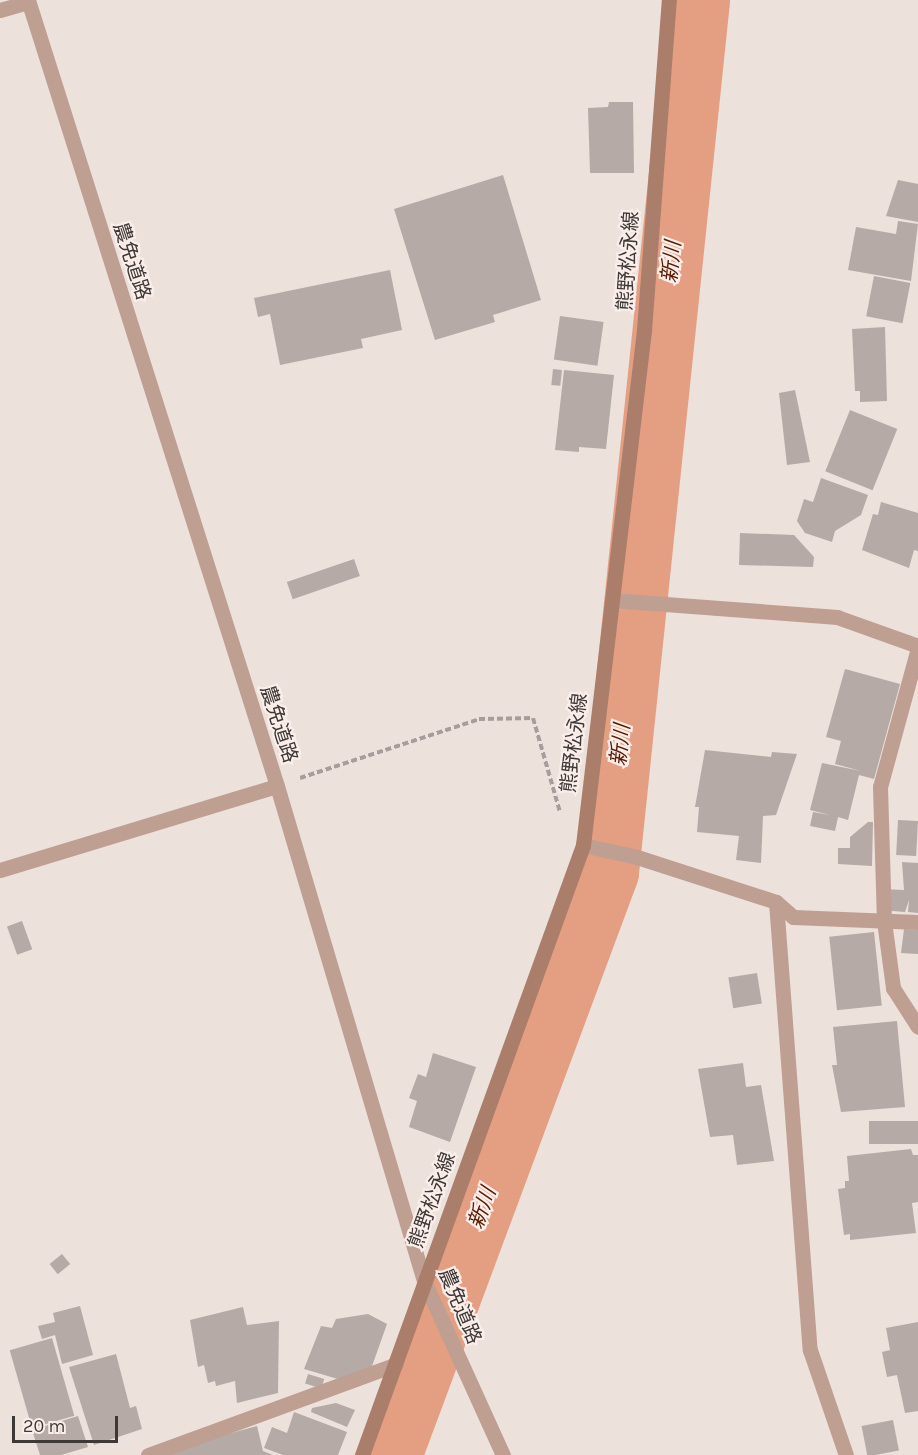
<!DOCTYPE html>
<html>
<head>
<meta charset="utf-8">
<style>
	body { margin:0 }
	#map { position:relative; width:918px; height:1455px; overflow:hidden; background:#ede1dc; font-family:Karla,"Noto Sans JP",sans-serif }
	div>[style] { position:absolute }
	.river>* { height:63px; margin:-31.5px; padding:0 31.5px; transform-origin:31.5px; border-radius:31.5px; background:#e49e82 }
	.building>* { inset:0; background:#b6aaa6; transform-origin:0 0 }
	.path>* { height:4px; margin-top:-2px; transform-origin:0; background:repeating-linear-gradient(90deg,#a79e9b 0 6px,transparent 0 9px) }
	.minor>* { height:15px; margin:-7.5px; padding:0 7.5px; transform-origin:7.5px; border-radius:7.5px; background:#bf9f92 }
	.tertiary>* { height:15px; margin:-7.5px; padding:0 7.5px; transform-origin:7.5px; border-radius:7.5px; background:#bf9f92 }
	.secondary>* { height:15px; margin:-7.5px; padding:0 7.5px; transform-origin:7.5px; border-radius:7.5px; background:#ab7d6b }
	span { translate:-50% -50%; white-space:nowrap; text-align:center; line-height:1.15; -webkit-text-stroke:4.5px #fbeeea; paint-order:stroke }
	.street-label { font-size:20px; color:#3d3937 }
	.water-label { font-size:21px; color:#591c00; font-style:italic }
	.scale { position:absolute; left:12px; top:1416px; width:106px; height:27px; box-sizing:border-box; border:3px solid #3d3937; border-top:0; padding-left:8px; font-size:18px; line-height:21px; white-space:nowrap; color:#3d3937; -webkit-text-stroke:4px #fbeeea; paint-order:stroke }
</style>
</head>
<body>
<div id="map">
	<div class="river">
		<div style="left:390px;top:1455px;width:622px;rotate:-69.58deg"></div>
		<div style="left:607px;top:872px;width:877px;rotate:-84.04deg"></div>
	</div>
	<div class="building">
		<div style="clip-path:polygon(609px 102px,633px 102px,634px 173px,590px 173px,588px 108px,608px 107px)"></div>
		<div style="clip-path:polygon(503px 175px,541px 300px,493px 315px,495px 322px,435px 340px,394px 209px)"></div>
		<div style="clip-path:polygon(898px 180px,918px 184px,918px 222px,886px 216px)"></div>
		<div style="clip-path:polygon(898px 221px,918px 224px,911px 281px,848px 270px,856px 227px,896px 234px)"></div>
		<div style="clip-path:polygon(390px 270px,402px 330px,361px 339px,363px 348px,280px 365px,270px 314px,258px 317px,254px 298px)"></div>
		<div style="left:874px;top:276px;width:37px;height:41px;rotate:11deg"></div>
		<div style="left:560px;top:316px;width:44px;height:44px;rotate:8deg"></div>
		<div style="clip-path:polygon(885px 327px,887px 401px,860px 402px,860px 391px,855px 391px,852px 329px)"></div>
		<div style="left:553px;top:369px;width:9px;height:16px;rotate:6deg"></div>
		<div style="clip-path:polygon(564px 370px,614px 375px,606px 449px,579px 447px,579px 452px,555px 450px)"></div>
		<div style="clip-path:polygon(795px 390px,810px 462px,787px 465px,779px 393px)"></div>
		<div style="left:850px;top:410px;width:51px;height:66px;rotate:22deg"></div>
		<div style="clip-path:polygon(821px 478px,868px 495px,861px 515px,835px 531px,832px 542px,805px 533px,797px 521px,804px 499px,813px 502px)"></div>
		<div style="clip-path:polygon(881px 502px,918px 513px,918px 551px,914px 550px,909px 568px,862px 550px,873px 514px,878px 515px)"></div>
		<div style="clip-path:polygon(740px 533px,794px 535px,814px 557px,813px 567px,739px 565px)"></div>
		<div style="left:354px;top:559px;width:18px;height:71px;rotate:71deg"></div>
		<div style="clip-path:polygon(845px 669px,900px 684px,874px 779px,859px 775px,848px 820px,838px 817px,835px 831px,810px 826px,813px 812px,830px 815px,810px 810px,822px 763px,861px 771px,835px 764px,841px 741px,826px 737px)"></div>
		<div style="clip-path:polygon(705px 750px,771px 757px,772px 752px,797px 754px,776px 815px,763px 816px,761px 863px,736px 860px,739px 836px,697px 832px,699px 807px,695px 807px)"></div>
		<div style="left:898px;top:820px;width:20px;height:35px;rotate:3deg"></div>
		<div style="clip-path:polygon(868px 822px,873px 822px,872px 866px,838px 864px,838px 848px,850px 848px,850px 837px)"></div>
		<div style="clip-path:polygon(902px 862px,918px 863px,918px 913px,908px 912px,909px 900px,905px 912px,881px 910px,882px 889px,904px 890px)"></div>
		<div style="left:22px;top:921px;width:30px;height:16px;rotate:70deg"></div>
		<div style="clip-path:polygon(904px 929px,918px 930px,918px 954px,901px 953px)"></div>
		<div style="left:874px;top:932px;width:74px;height:45px;rotate:84deg"></div>
		<div style="left:757px;top:973px;width:31px;height:29px;rotate:81deg"></div>
		<div style="clip-path:polygon(897px 1021px,905px 1107px,841px 1112px,832px 1065px,837px 1065px,833px 1027px)"></div>
		<div style="clip-path:polygon(433px 1053px,476px 1067px,450px 1142px,409px 1127px,417px 1101px,409px 1098px,418px 1074px,426px 1077px)"></div>
		<div style="clip-path:polygon(743px 1063px,746px 1087px,761px 1085px,774px 1161px,737px 1165px,733px 1135px,710px 1137px,698px 1069px)"></div>
		<div style="left:918px;top:1121px;width:23px;height:49px;rotate:90deg"></div>
		<div style="clip-path:polygon(911px 1149px,913px 1155px,918px 1155px,918px 1202px,912px 1203px,916px 1233px,850px 1240px,850px 1234px,844px 1235px,838px 1189px,845px 1188px,845px 1181px,849px 1181px,847px 1156px)"></div>
		<div style="left:62px;top:1254px;width:13px;height:16px;rotate:51deg"></div>
		<div style="clip-path:polygon(80px 1306px,93px 1355px,62px 1364px,55px 1335px,42px 1339px,38px 1326px,55px 1322px,53px 1313px)"></div>
		<div style="clip-path:polygon(243px 1307px,247px 1325px,279px 1321px,278px 1393px,237px 1403px,235px 1381px,216px 1386px,215px 1381px,208px 1383px,204px 1365px,198px 1367px,190px 1320px)"></div>
		<div style="clip-path:polygon(368px 1314px,387px 1324px,371px 1369px,348px 1382px,304px 1369px,321px 1326px,332px 1328px,336px 1319px)"></div>
		<div style="clip-path:polygon(918px 1322px,918px 1411px,905px 1413px,897px 1375px,887px 1377px,882px 1352px,890px 1350px,886px 1328px)"></div>
		<div style="left:52px;top:1338px;width:81px;height:44px;rotate:74deg"></div>
		<div style="clip-path:polygon(116px 1354px,130px 1408px,136px 1406px,142px 1429px,94px 1445px,69px 1367px)"></div>
		<div style="left:308px;top:1374px;width:17px;height:10px;rotate:17deg"></div>
		<div style="clip-path:polygon(336px 1403px,355px 1410px,347px 1427px,311px 1412px,312px 1408px)"></div>
		<div style="clip-path:polygon(294px 1412px,347px 1432px,338px 1455px,283px 1455px,264px 1448px,272px 1427px,287px 1433px)"></div>
		<div style="clip-path:polygon(78px 1416px,88px 1447px,61px 1455px,40px 1455px,32px 1430px)"></div>
		<div style="left:893px;top:1420px;width:31px;height:32px;rotate:79deg"></div>
		<div style="clip-path:polygon(257px 1426px,263px 1451px,273px 1455px,151px 1455px)"></div>
	</div>
	<div class="path">
		<div style="left:300px;top:778px;width:188px;rotate:-18.2deg"></div>
		<div style="left:479px;top:719px;width:54px;rotate:-1.1deg"></div>
		<div style="left:533px;top:718px;width:98px;rotate:74deg"></div>
	</div>
	<div class="minor">
		<div style="left:0;top:10px;width:29px;rotate:-16deg"></div>
		<div style="left:612px;top:600px;width:226px;rotate:4.3deg"></div>
		<div style="left:837px;top:617px;width:86px;rotate:19.7deg"></div>
		<div style="left:918px;top:648px;width:144px;rotate:105.3deg"></div>
		<div style="left:880px;top:787px;width:134px;rotate:88.3deg"></div>
		<div style="left:884px;top:921px;width:68px;rotate:82.3deg"></div>
		<div style="left:893px;top:988px;width:46px;rotate:57.3deg"></div>
		<div style="left:583px;top:845px;width:55px;rotate:12.5deg"></div>
		<div style="left:637px;top:857px;width:146px;rotate:17.9deg"></div>
		<div style="left:776px;top:902px;width:449px;rotate:85.7deg"></div>
		<div style="left:810px;top:1350px;width:111px;rotate:71.1deg"></div>
		<div style="left:0;top:870px;width:289px;rotate:-16.9deg"></div>
		<div style="left:776px;top:902px;width:23px;rotate:41deg"></div>
		<div style="left:793px;top:917px;width:125px;rotate:2.3deg"></div>
		<div style="left:148px;top:1455px;width:264px;rotate:-20.1deg"></div>
	</div>
	<div class="tertiary">
		<div style="left:28px;top:0;width:824px;rotate:72.42deg"></div>
		<div style="left:277px;top:786px;width:516px;rotate:73.46deg"></div>
		<div style="left:424px;top:1281px;width:191px;rotate:65.6deg"></div>
	</div>
	<div class="secondary">
		<div style="left:362px;top:1455px;width:649px;rotate:-70.08deg"></div>
		<div style="left:583px;top:845px;width:519px;rotate:-83.24deg"></div>
		<div style="left:644px;top:330px;width:331px;rotate:-85.7deg"></div>
	</div>
	<div class="street-label">
		<span style="left:132px;top:261px;rotate:72deg">農免道路</span>
		<span style="left:628px;top:261px;rotate:-86deg">熊野松永線</span>
		<span style="left:279px;top:724px;rotate:72deg">農免道路</span>
		<span style="left:574px;top:743px;rotate:-83deg">熊野松永線</span>
		<span style="left:432px;top:1200px;rotate:-70deg">熊野松永線</span>
		<span style="left:460px;top:1306px;rotate:67deg">農免道路</span>
	</div>
	<div class="water-label">
		<span style="left:671px;top:262px;rotate:-84deg">新川</span>
		<span style="left:620px;top:745px;rotate:-84deg">新川</span>
		<span style="left:482px;top:1208px;rotate:-70deg">新川</span>
	</div>
	<div class="scale">20 m</div>
</div>
</body>
</html>
